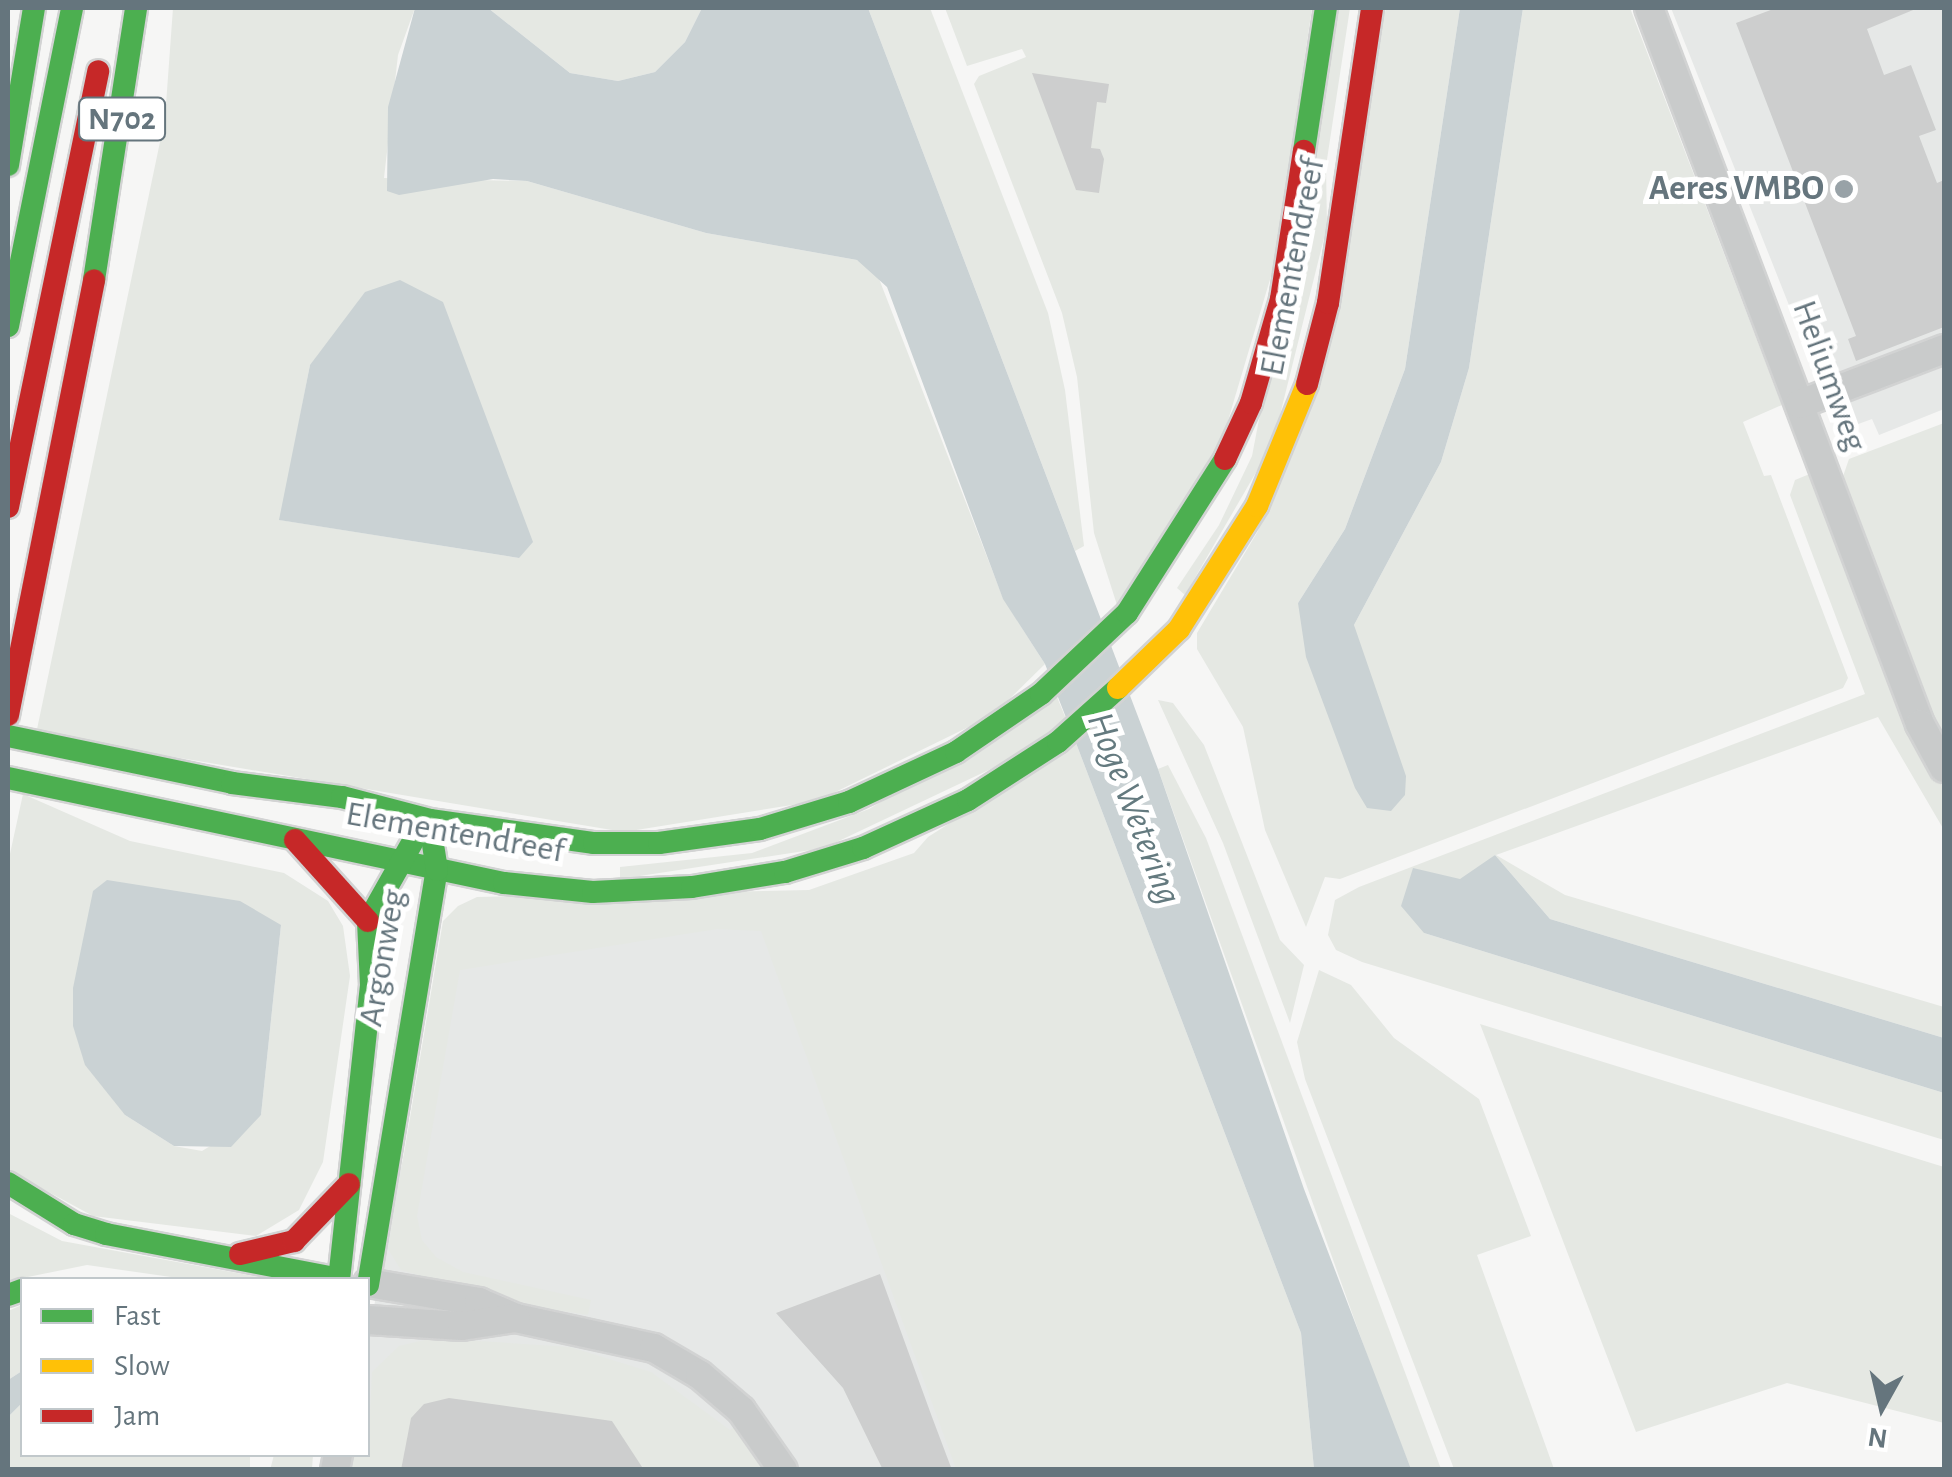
<!DOCTYPE html>
<html>
<head>
<meta charset="utf-8">
<style>
	body { margin:0 }
	#map { position:relative; width:1952px; height:1477px; overflow:hidden; background:#f6f6f5; font-family:"Alegreya Sans",sans-serif }
	div>[style] { position:absolute }
	.built>* { inset:0; background:#e6e8e7 }
	.green>* { inset:0; background:#e5e8e3 }
	.water>* { inset:0; background:#cad2d4 }
	.building>* { inset:0; background:#cdcece }
	.roads { filter:drop-shadow(2px 0 #d2d3d3) drop-shadow(-2px 0 #d2d3d3) drop-shadow(0 2px #d2d3d3) drop-shadow(0 -2px #d2d3d3) }
	.street>* { height:28px; margin:-14px; padding:0 14px; transform-origin:14px; border-radius:14px; background:#c9cbcb }
	.fast>* { height:22px; margin:-11px; padding:0 11px; transform-origin:11px; border-radius:11px; background:#4caf50 }
	.slow>* { height:22px; margin:-11px; padding:0 11px; transform-origin:11px; border-radius:11px; background:#ffc107 }
	.jam>* { height:22px; margin:-11px; padding:0 11px; transform-origin:11px; border-radius:11px; background:#c62828 }
	.dots>* { width:28px; height:28px; translate:-50% -50%; box-sizing:border-box; border:5px solid #fff; border-radius:50% }
	span { translate:-50% -50%; white-space:nowrap; text-align:center; line-height:1.15; -webkit-text-stroke:10px #fff; paint-order:stroke }
	.shield-label span { padding:2px 8px; background:#fff; border:2px solid; border-radius:8px; -webkit-text-stroke-width:0 }
	.shield-label { font-size:32px; color:#65757d; font-weight:700 }
	.poi-label { font-size:35px; color:#65757d; font-weight:700 }
	.right { translate:-100% -50%; text-align:right }
	.street-label { font-size:35px; color:#65757d }
	.water-label { font-size:38px; color:#647a7f; font-style:italic }
	.frame { position:absolute; inset:0; border:10px solid #65757d; pointer-events:none }
	.legend { position:absolute; left:20px; top:1277px; width:350px; height:180px; box-sizing:border-box; background:#fff; border:2px solid #c1c8cb; margin:0; padding:12px 18px; list-style:none; font-size:30px; color:#65757d }
	.legend li { display:flex; align-items:center; gap:20px; height:50px }
	.legend b { width:50px; border:2px solid #c1c8cb }
	.north { position:absolute; left:1832px; top:1357px; width:100px; height:100px; -webkit-text-stroke:8px #fff; paint-order:stroke; rotate:188deg; font-size:28px; font-weight:700; line-height:40px; text-align:center; color:#65757d }
	.north::after { content:''; display:block; margin:auto; width:35px; height:45px; background:#65757d; clip-path:polygon(50% 0,100% 100%,50% 72%,0 100%) }
</style>
</head>
<body>
<div id="map">
	<div class="built">
		<div style="clip-path:polygon(1671px 8px,1944px 8px,1944px 409px,1879px 435px,1872px 419px,1839px 431px)"></div>
		<div style="clip-path:polygon(792px 900px,993px 1469px,347px 1470px,350px 1455px,368px 1454px,368px 1345px,386px 1232px,461px 911px)"></div>
	</div>
	<div class="green">
		<div style="clip-path:polygon(evenodd,173px 8px,415px 8px,398px 55px,384px 178px,527px 181px,706px 233px,857px 260px,876px 271px,1003px 598px,1045px 664px,993px 715px,817px 801px,624px 832px,36px 734px,165px 118px,173px 8px,310px 365px,519px 558px,280px 520px,310px 365px)"></div>
		<div style="clip-path:polygon(488px 8px,702px 8px,685px 42px,655px 72px,618px 81px,570px 73px)"></div>
		<div style="clip-path:polygon(868px 8px,930px 8px,1048px 313px,1065px 390px,1084px 546px,1075px 551px)"></div>
		<div style="clip-path:polygon(945px 8px,1312px 8px,1274px 266px,1221px 444px,1117px 605px,1094px 533px,1077px 377px,1062px 313px,974px 84px,979px 76px,1026px 57px,1022px 49px,967px 66px)"></div>
		<div style="clip-path:polygon(1338px 8px,1350px 8px,1326px 166px,1327px 226px,1273px 443px,1185px 595px,1177px 588px,1219px 525px,1252px 456px)"></div>
		<div style="clip-path:polygon(1386px 8px,1460px 8px,1405px 369px,1345px 529px,1298px 603px,1358px 652px,1354px 625px,1441px 462px,1469px 368px,1523px 8px,1630px 8px,1782px 405px,1743px 422px,1764px 476px,1771px 475px,1848px 678px,1843px 688px,1340px 879px,1325px 877px,1306px 927px,1265px 830px,1243px 727px,1197px 649px,1197px 633px,1258px 531px)"></div>
		<div style="clip-path:polygon(1944px 423px,1944px 745px,1841px 482px,1849px 459px)"></div>
		<div style="clip-path:polygon(1812px 473px,1944px 790px,1944px 830px,1878px 717px,1496px 855px,1565px 895px,1944px 1007px,1944px 1038px,1550px 919px,1495px 855px,1424px 933px,1944px 1093px,1944px 1140px,1362px 962px,1336px 950px,1328px 935px,1335px 900px,1359px 887px,1865px 694px,1790px 495px,1795px 480px)"></div>
		<div style="clip-path:polygon(1057px 697px,1066px 719px,1014px 758px,824px 848px,620px 879px,620px 867px,752px 853px,869px 809px)"></div>
		<div style="clip-path:polygon(1158px 700px,1173px 703px,1204px 745px,1280px 940px,1304px 965px,1290px 1023px,1223px 843px)"></div>
		<div style="clip-path:polygon(1076px 743px,1301px 1333px,1314px 1469px,956px 1469px,761px 931px,717px 929px,460px 970px,417px 1216px,422px 1240px,436px 1257px,463px 1272px,591px 1300px,588px 1315px,523px 1305px,401px 1270px,388px 1249px,443px 921px,458px 906px,477px 897px,809px 890px,914px 853px,928px 837px)"></div>
		<div style="clip-path:polygon(1168px 765px,1206px 838px,1441px 1469px,1411px 1469px,1382px 1397px,1158px 769px)"></div>
		<div style="clip-path:polygon(evenodd,23px 794px,130px 841px,284px 873px,328px 901px,343px 926px,350px 976px,323px 1162px,299px 1210px,256px 1236px,93px 1216px,8px 1170px,8px 863px,23px 794px,281px 925px,261px 1115px,202px 1151px,174px 1146px,125px 1115px,281px 925px)"></div>
		<div style="clip-path:polygon(1319px 970px,1351px 985px,1394px 1038px,1479px 1099px,1531px 1236px,1477px 1255px,1554px 1469px,1454px 1469px,1305px 1079px,1297px 1042px)"></div>
		<div style="clip-path:polygon(1480px 1024px,1944px 1167px,1944px 1423px,1787px 1383px,1636px 1432px)"></div>
		<div style="clip-path:polygon(8px 1213px,62px 1241px,270px 1279px,185px 1279px,87px 1265px,8px 1281px)"></div>
		<div style="clip-path:polygon(22px 1305px,22px 1371px,8px 1380px,8px 1311px)"></div>
		<div style="clip-path:polygon(433px 1338px,570px 1347px,651px 1372px,730px 1430px,736px 1426px,764px 1469px,349px 1470px,353px 1455px,368px 1454px,372px 1372px,399px 1346px)"></div>
		<div style="clip-path:polygon(22px 1403px,22px 1454px,250px 1455px,250px 1469px,8px 1470px,8px 1417px)"></div>
		<div style="clip-path:polygon(274px 1455px,313px 1455px,312px 1469px,270px 1470px)"></div>
	</div>
	<div class="water">
		<div style="clip-path:polygon(415px 8px,488px 8px,570px 73px,618px 81px,655px 72px,685px 42px,702px 8px,868px 8px,1158px 769px,1304px 1189px,1411px 1469px,1314px 1469px,1301px 1333px,1076px 743px,1045px 664px,1003px 599px,887px 287px,857px 260px,706px 233px,527px 181px,493px 179px,399px 195px,387px 191px,388px 107px)"></div>
		<div style="clip-path:polygon(1460px 8px,1523px 8px,1469px 368px,1441px 462px,1354px 625px,1406px 776px,1405px 795px,1391px 811px,1367px 808px,1355px 788px,1306px 657px,1298px 603px,1345px 529px,1405px 369px)"></div>
		<div style="clip-path:polygon(400px 280px,443px 302px,533px 542px,519px 558px,279px 520px,310px 365px,365px 292px)"></div>
		<div style="clip-path:polygon(1495px 855px,1550px 919px,1944px 1038px,1944px 1093px,1424px 933px,1401px 906px,1413px 868px,1460px 879px)"></div>
		<div style="clip-path:polygon(107px 880px,240px 901px,281px 925px,261px 1115px,231px 1147px,174px 1146px,125px 1115px,85px 1065px,73px 1026px,73px 988px,93px 891px)"></div>
		<div style="clip-path:polygon(22px 1371px,22px 1403px,8px 1417px,8px 1380px)"></div>
	</div>
	<div class="building">
		<div style="clip-path:polygon(1776px 8px,1918px 8px,1867px 29px,1884px 75px,1911px 65px,1936px 130px,1919px 136px,1937px 183px,1944px 180px,1944px 327px,1856px 361px,1848px 339px,1856px 336px,1736px 23px)"></div>
		<div style="clip-path:polygon(1032px 73px,1109px 84px,1106px 103px,1097px 102px,1091px 148px,1100px 149px,1104px 159px,1099px 193px,1076px 190px)"></div>
		<div style="clip-path:polygon(880px 1274px,932px 1417px,952px 1470px,883px 1470px,843px 1388px,776px 1313px)"></div>
		<div style="clip-path:polygon(449px 1398px,612px 1421px,644px 1470px,401px 1470px,411px 1418px,424px 1404px)"></div>
	</div>
	<div class="roads">
		<div class="street">
			<div style="left:1649px;top:8px;width:766px;rotate:69.27deg"></div>
			<div style="left:1920px;top:724px;width:50px;rotate:61.4deg"></div>
			<div style="left:1800px;top:404px;width:154px;rotate:-20.9deg"></div>
			<div style="left:368px;top:1283px;width:113px;rotate:9.7deg"></div>
			<div style="left:479px;top:1302px;width:40px;rotate:23.4deg"></div>
			<div style="left:516px;top:1318px;width:141px;rotate:12.3deg"></div>
			<div style="left:654px;top:1348px;width:53px;rotate:30.4deg"></div>
			<div style="left:700px;top:1375px;width:54px;rotate:40.5deg"></div>
			<div style="left:741px;top:1410px;width:73px;rotate:55deg"></div>
			<div style="left:368px;top:1320px;width:94px;rotate:3.7deg"></div>
			<div style="left:462px;top:1326px;width:54px;rotate:-8.6deg"></div>
			<div style="left:335px;top:1470px;width:16px;rotate:-79deg"></div>
		</div>
		<div class="fast">
			<div style="left:1304px;top:151px;width:145px;rotate:-81.3deg"></div>
			<div style="left:8px;top:165px;width:159px;rotate:-80.6deg"></div>
			<div style="left:94px;top:280px;width:275px;rotate:-81.2deg"></div>
			<div style="left:8px;top:326px;width:324px;rotate:-78.6deg"></div>
			<div style="left:8px;top:736px;width:229px;rotate:11.8deg"></div>
			<div style="left:232px;top:783px;width:111px;rotate:7.3deg"></div>
			<div style="left:342px;top:797px;width:91px;rotate:14.6deg"></div>
			<div style="left:430px;top:820px;width:166px;rotate:8deg"></div>
			<div style="left:594px;top:843px;width:65px"></div>
			<div style="left:659px;top:843px;width:102px;rotate:-7.9deg"></div>
			<div style="left:760px;top:829px;width:93px;rotate:-16.9deg"></div>
			<div style="left:849px;top:802px;width:118px;rotate:-25deg"></div>
			<div style="left:956px;top:752px;width:103px;rotate:-34.3deg"></div>
			<div style="left:1041px;top:694px;width:118px;rotate:-43.3deg"></div>
			<div style="left:1127px;top:613px;width:183px;rotate:-57.5deg"></div>
			<div style="left:8px;top:778px;width:507px;rotate:11.95deg"></div>
			<div style="left:504px;top:883px;width:89px;rotate:5.8deg"></div>
			<div style="left:593px;top:892px;width:99px;rotate:-2.9deg"></div>
			<div style="left:692px;top:887px;width:94px;rotate:-9.2deg"></div>
			<div style="left:785px;top:872px;width:82px;rotate:-17.1deg"></div>
			<div style="left:863px;top:848px;width:115px;rotate:-24.6deg"></div>
			<div style="left:968px;top:800px;width:107px;rotate:-32.8deg"></div>
			<div style="left:1058px;top:742px;width:81px;rotate:-42deg"></div>
			<div style="left:8px;top:1183px;width:78px;rotate:31.8deg"></div>
			<div style="left:74px;top:1224px;width:34px;rotate:17deg"></div>
			<div style="left:106px;top:1234px;width:237px;rotate:10.9deg"></div>
			<div style="left:339px;top:1280px;width:297px;rotate:-83.8deg"></div>
			<div style="left:371px;top:985px;width:64px;rotate:-92.7deg"></div>
			<div style="left:368px;top:921px;width:90px;rotate:-60.6deg"></div>
			<div style="left:368px;top:1285px;width:421px;rotate:-80.6deg"></div>
			<div style="left:437px;top:870px;width:26px;rotate:-99deg"></div>
			<div style="left:8px;top:1295px;width:15px;rotate:-20deg"></div>
		</div>
		<div class="slow">
			<div style="left:1118px;top:688px;width:85px;rotate:-44deg"></div>
			<div style="left:1179px;top:629px;width:146px;rotate:-57.6deg"></div>
			<div style="left:1257px;top:506px;width:132px;rotate:-67.7deg"></div>
		</div>
		<div class="jam">
			<div style="left:1307px;top:384px;width:84px;rotate:-75.5deg"></div>
			<div style="left:1328px;top:303px;width:298px;rotate:-81.5deg"></div>
			<div style="left:1225px;top:459px;width:62px;rotate:-65.1deg"></div>
			<div style="left:1251px;top:403px;width:108px;rotate:-73.9deg"></div>
			<div style="left:1281px;top:299px;width:150px;rotate:-81.2deg"></div>
			<div style="left:8px;top:507px;width:445px;rotate:-78.3deg"></div>
			<div style="left:8px;top:715px;width:443px;rotate:-78.8deg"></div>
			<div style="left:295px;top:840px;width:109px;rotate:48deg"></div>
			<div style="left:240px;top:1254px;width:56px;rotate:-13.5deg"></div>
			<div style="left:294px;top:1241px;width:79px;rotate:-46deg"></div>
		</div>
	</div>
	<div class="dots">
		<div style="left:1844px;top:189px;background:#98a2a7"></div>
	</div>
	<div class="shield-label">
		<span style="left:122px;top:119px">N702</span>
	</div>
	<div class="poi-label">
		<span class="right" style="left:1824px;top:189px">Aeres VMBO</span>
	</div>
	<div class="street-label">
		<span style="left:1293px;top:267px;rotate:-79deg">Elementendreef</span>
		<span style="left:1829px;top:376px;rotate:70deg">Heliumweg</span>
		<span style="left:455px;top:833px;rotate:10deg">Elementendreef</span>
		<span style="left:383px;top:958px;rotate:-80deg">Argonweg</span>
	</div>
	<div class="water-label">
		<span style="left:1133px;top:809px;rotate:69deg">Hoge Wetering</span>
	</div>
	<div class="frame"></div>
	<ul class="legend">
	<li><b style="height:12px;background:#4caf50"></b>Fast</li>
	<li><b style="height:12px;background:#ffc107"></b>Slow</li>
	<li><b style="height:12px;background:#c62828"></b>Jam</li>
	</ul>
	<div class="north">N</div>
</div>
</body>
</html>
